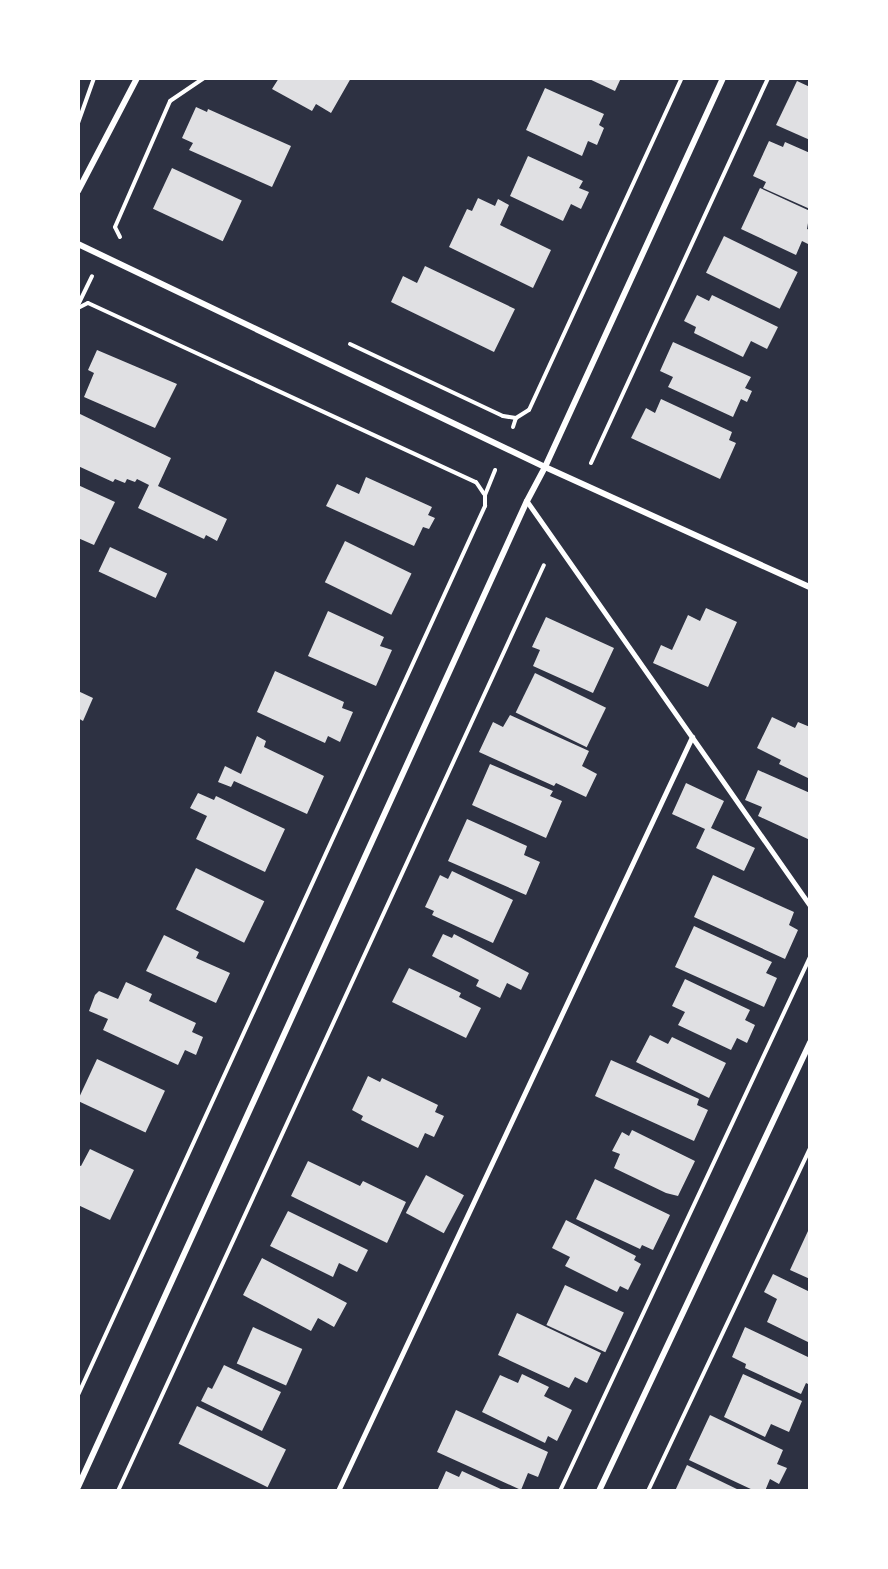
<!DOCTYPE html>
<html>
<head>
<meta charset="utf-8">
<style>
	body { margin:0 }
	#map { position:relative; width:888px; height:1569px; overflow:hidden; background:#2d3142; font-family:"Varela Round",sans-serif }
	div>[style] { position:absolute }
	.building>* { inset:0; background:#e0e0e3; transform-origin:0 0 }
	.path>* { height:4px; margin:-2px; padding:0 2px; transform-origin:2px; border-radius:2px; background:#fff }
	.service>* { height:4.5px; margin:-2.25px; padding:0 2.25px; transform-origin:2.25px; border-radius:2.25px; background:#fff }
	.minor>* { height:6px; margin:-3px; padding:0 3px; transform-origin:3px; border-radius:3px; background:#fff }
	span { translate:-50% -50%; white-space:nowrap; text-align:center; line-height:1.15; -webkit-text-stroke:6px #fff; paint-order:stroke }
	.frame { position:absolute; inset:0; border:80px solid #fff; pointer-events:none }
</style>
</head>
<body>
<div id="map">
	<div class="building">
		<div style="clip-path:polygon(279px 78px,351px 78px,331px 113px,316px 104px,312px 111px,272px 89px)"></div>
		<div style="clip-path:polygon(587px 78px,621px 78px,615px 91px)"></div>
		<div style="clip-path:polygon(797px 81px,810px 87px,810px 140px,776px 125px)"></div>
		<div style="clip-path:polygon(545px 88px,604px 114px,599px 125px,604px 128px,597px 145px,588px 141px,582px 156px,526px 130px)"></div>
		<div style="clip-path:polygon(196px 107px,207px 112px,208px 109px,291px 146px,272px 187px,189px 150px,193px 143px,182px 138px)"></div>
		<div style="clip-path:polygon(769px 141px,783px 147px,785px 142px,810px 153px,810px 209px,763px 188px,766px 182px,753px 176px)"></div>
		<div style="clip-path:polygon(528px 156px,583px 181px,579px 188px,589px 192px,581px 209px,571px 204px,563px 221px,510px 196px)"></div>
		<div style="left:172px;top:168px;width:77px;height:45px;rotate:25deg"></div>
		<div style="clip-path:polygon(760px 188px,810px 211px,807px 229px,810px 230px,810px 245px,802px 241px,796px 255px,741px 229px)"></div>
		<div style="clip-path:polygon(478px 198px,495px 206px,498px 199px,509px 205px,500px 225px,551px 250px,533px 288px,449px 247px,467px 209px,472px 211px)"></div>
		<div style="left:724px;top:236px;width:82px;height:41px;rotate:26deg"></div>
		<div style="clip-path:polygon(425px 266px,515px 309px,494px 352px,391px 302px,403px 276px,417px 283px)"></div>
		<div style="clip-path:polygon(697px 295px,709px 301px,712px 295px,778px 327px,767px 349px,751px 341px,743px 357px,694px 333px,696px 327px,684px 321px)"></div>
		<div style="clip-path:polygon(673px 342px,751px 377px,745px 388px,752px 391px,747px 402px,741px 399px,733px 417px,668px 387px,673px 377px,660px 371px)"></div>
		<div style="clip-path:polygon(97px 350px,177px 384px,155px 428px,84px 397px,94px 373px,88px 370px)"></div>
		<div style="clip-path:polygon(661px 399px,732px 432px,729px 440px,736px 443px,720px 479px,631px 438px,646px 408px,655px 413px)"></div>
		<div style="clip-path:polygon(78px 413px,171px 458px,158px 486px,227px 519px,217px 541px,206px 535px,204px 539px,138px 508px,149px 485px,137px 479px,135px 482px,127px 479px,125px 483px,115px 479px,113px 482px,78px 466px)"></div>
		<div style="clip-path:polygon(366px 477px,432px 507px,428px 515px,435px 518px,429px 529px,423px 527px,414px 546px,326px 506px,337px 484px,359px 494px)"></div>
		<div style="clip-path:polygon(78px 485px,115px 502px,94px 545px,78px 538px)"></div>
		<div style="left:345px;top:541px;width:74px;height:46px;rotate:26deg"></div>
		<div style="left:110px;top:547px;width:63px;height:27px;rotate:25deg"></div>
		<div style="clip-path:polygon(706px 608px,737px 622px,708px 687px,653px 663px,661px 645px,672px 650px,688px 615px,700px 621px)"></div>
		<div style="clip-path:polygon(328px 611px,384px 637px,380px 646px,392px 650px,376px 686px,308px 656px)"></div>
		<div style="clip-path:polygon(546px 617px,614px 648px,593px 693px,533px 666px,540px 650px,532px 647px)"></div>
		<div style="clip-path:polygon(275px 671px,344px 702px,342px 708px,353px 712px,340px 742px,328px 736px,325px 743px,257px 712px)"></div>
		<div style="left:535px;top:673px;width:79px;height:44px;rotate:26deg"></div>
		<div style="clip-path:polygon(78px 691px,93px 698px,83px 721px,78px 718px)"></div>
		<div style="clip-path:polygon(510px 715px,589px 751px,582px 766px,597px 774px,586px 797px,556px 783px,554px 786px,479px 752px,493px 722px,503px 727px)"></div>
		<div style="clip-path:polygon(772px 717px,795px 728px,798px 722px,810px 727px,810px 779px,779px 764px,781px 760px,757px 748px)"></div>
		<div style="clip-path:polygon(257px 736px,266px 741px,264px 747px,324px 776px,307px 814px,234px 781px,231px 787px,218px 782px,225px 766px,241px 774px)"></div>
		<div style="clip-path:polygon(490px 764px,553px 791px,550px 796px,562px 801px,546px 838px,472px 805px)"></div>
		<div style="clip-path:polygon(758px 770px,810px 793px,810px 840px,758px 816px,762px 807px,745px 800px)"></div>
		<div style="clip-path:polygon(686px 783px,724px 801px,711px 828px,755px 848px,744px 871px,696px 848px,705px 829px,672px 814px)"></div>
		<div style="clip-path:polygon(198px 793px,214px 800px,216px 796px,285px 829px,265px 872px,196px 839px,207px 816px,190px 808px)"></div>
		<div style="clip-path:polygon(467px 819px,527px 846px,524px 855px,540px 862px,526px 895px,448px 861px)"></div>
		<div style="left:196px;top:868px;width:76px;height:46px;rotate:26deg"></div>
		<div style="clip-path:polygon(452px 871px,513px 900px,493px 943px,432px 915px,434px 911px,425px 907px,440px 875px,448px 879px)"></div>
		<div style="clip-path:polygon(713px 875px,794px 912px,789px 925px,798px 930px,785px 959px,694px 917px)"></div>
		<div style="clip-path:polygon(694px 926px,772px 962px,766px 973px,777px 978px,764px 1007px,675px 967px)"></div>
		<div style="clip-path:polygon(443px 934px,452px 938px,454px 934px,529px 973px,521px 990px,507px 983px,500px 998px,476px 986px,479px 980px,432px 956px)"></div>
		<div style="clip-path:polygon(164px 935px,199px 952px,196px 958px,230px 973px,216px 1003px,146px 971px)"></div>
		<div style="clip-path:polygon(409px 968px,461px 993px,459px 997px,481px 1008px,466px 1038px,392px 1002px)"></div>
		<div style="clip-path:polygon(685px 979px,750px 1010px,745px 1020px,755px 1025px,747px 1043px,737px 1038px,731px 1050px,678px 1025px,685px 1012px,672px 1006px)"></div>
		<div style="clip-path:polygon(126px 982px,152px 994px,149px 1001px,196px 1023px,192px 1032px,203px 1037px,196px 1055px,185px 1050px,178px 1065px,103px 1030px,108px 1019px,89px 1011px,95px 995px,99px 991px,118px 999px)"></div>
		<div style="clip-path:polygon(650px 1035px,668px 1044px,672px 1037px,726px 1063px,709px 1098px,636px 1062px)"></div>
		<div style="left:97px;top:1059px;width:75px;height:46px;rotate:25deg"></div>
		<div style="clip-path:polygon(611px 1060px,699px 1099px,697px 1105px,708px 1110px,694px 1141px,595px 1096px)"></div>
		<div style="clip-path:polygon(368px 1076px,380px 1082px,382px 1078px,438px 1105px,435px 1112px,444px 1116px,434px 1137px,425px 1133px,418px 1148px,361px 1120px,363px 1116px,352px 1110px)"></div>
		<div style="clip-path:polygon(632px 1130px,695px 1161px,678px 1196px,666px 1193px,614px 1168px,620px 1154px,612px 1151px,622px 1132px,629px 1136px)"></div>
		<div style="clip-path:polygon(90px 1149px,134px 1170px,110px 1220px,78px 1205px,78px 1165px,81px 1166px)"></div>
		<div style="clip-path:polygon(308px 1161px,360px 1186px,363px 1181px,406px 1202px,387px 1243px,291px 1196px)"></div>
		<div style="left:426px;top:1175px;width:43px;height:43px;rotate:28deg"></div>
		<div style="clip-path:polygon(595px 1179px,670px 1215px,653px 1250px,642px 1245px,640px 1249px,576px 1219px)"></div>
		<div style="clip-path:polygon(288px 1211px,368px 1250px,357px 1272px,339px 1263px,333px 1277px,270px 1246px)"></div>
		<div style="clip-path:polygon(566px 1220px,636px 1256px,634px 1260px,641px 1264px,628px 1290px,620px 1286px,617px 1292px,565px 1266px,570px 1257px,552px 1248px)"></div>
		<div style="clip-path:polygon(808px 1231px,810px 1232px,810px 1279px,790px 1270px)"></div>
		<div style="clip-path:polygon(262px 1258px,347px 1303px,334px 1327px,318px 1318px,311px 1331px,243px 1295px)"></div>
		<div style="clip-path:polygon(773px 1274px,810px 1292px,810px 1343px,767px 1322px,777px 1299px,764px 1292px)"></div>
		<div style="left:565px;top:1285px;width:65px;height:44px;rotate:25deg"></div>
		<div style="clip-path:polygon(517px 1313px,601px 1353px,587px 1383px,575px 1377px,569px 1388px,498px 1355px)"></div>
		<div style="left:253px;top:1327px;width:54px;height:40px;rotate:24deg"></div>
		<div style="clip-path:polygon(745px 1327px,810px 1358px,810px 1385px,806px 1383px,801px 1394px,745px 1368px,746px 1364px,732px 1357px)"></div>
		<div style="clip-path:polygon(224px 1365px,281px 1392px,262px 1431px,201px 1401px,208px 1387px,212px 1389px)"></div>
		<div style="clip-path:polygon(522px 1374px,549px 1387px,544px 1396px,572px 1410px,557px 1441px,548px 1436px,545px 1443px,482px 1412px,500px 1375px,518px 1383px)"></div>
		<div style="clip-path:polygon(743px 1374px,802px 1401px,789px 1432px,771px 1424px,765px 1437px,724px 1417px)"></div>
		<div style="left:197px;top:1406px;width:99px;height:42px;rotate:26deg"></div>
		<div style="clip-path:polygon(456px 1410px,548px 1452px,538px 1477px,528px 1473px,521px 1490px,437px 1452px)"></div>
		<div style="clip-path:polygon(710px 1415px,783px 1450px,777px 1464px,787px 1468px,779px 1484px,770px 1479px,765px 1491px,755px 1491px,689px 1460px)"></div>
		<div style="clip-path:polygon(687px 1465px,741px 1491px,675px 1491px)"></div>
		<div style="clip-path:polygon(446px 1471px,459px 1477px,462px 1471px,505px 1491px,437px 1491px)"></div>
	</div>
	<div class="path">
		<div style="left:78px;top:123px;width:48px;rotate:-70.4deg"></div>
		<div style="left:120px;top:237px;width:11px;rotate:-117deg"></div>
		<div style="left:115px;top:227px;width:137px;rotate:-66.4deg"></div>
		<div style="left:170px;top:101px;width:41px;rotate:-34.1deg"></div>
		<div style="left:78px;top:305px;width:32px;rotate:-64deg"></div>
		<div style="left:78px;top:308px;width:11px;rotate:-27deg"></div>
		<div style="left:88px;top:303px;width:427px;rotate:24.8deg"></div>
		<div style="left:476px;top:482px;width:14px;rotate:56deg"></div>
		<div style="left:350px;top:344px;width:169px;rotate:25.2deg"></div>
		<div style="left:503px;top:416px;width:13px;rotate:9deg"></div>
		<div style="left:516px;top:418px;width:15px;rotate:-32deg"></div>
		<div style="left:529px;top:410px;width:366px;rotate:-65.3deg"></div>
		<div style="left:513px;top:427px;width:9px;rotate:-72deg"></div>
		<div style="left:591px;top:463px;width:424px;rotate:-65.3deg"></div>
		<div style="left:78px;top:1395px;width:978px;rotate:-65.4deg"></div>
		<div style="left:485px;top:506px;width:11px;rotate:-90deg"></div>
		<div style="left:485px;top:495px;width:27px;rotate:-68deg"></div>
		<div style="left:118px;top:1491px;width:1019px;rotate:-65.3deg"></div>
		<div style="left:560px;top:1491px;width:590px;rotate:-64.91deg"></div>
		<div style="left:648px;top:1491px;width:379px;rotate:-64.7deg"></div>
	</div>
	<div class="service">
		<div style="left:527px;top:501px;width:493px;rotate:55deg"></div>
		<div style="left:338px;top:1491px;width:833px;rotate:-64.85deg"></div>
	</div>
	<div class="minor">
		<div style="left:78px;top:191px;width:127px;rotate:-62.4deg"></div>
		<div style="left:78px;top:244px;width:518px;rotate:25.53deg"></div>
		<div style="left:545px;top:467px;width:291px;rotate:24.4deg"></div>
		<div style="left:78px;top:1487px;width:1083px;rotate:-65.52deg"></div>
		<div style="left:527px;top:501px;width:38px;rotate:-62deg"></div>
		<div style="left:545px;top:467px;width:428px;rotate:-65.4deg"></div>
		<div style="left:599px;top:1491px;width:496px;rotate:-64.8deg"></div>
	</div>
	<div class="frame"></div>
</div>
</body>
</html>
